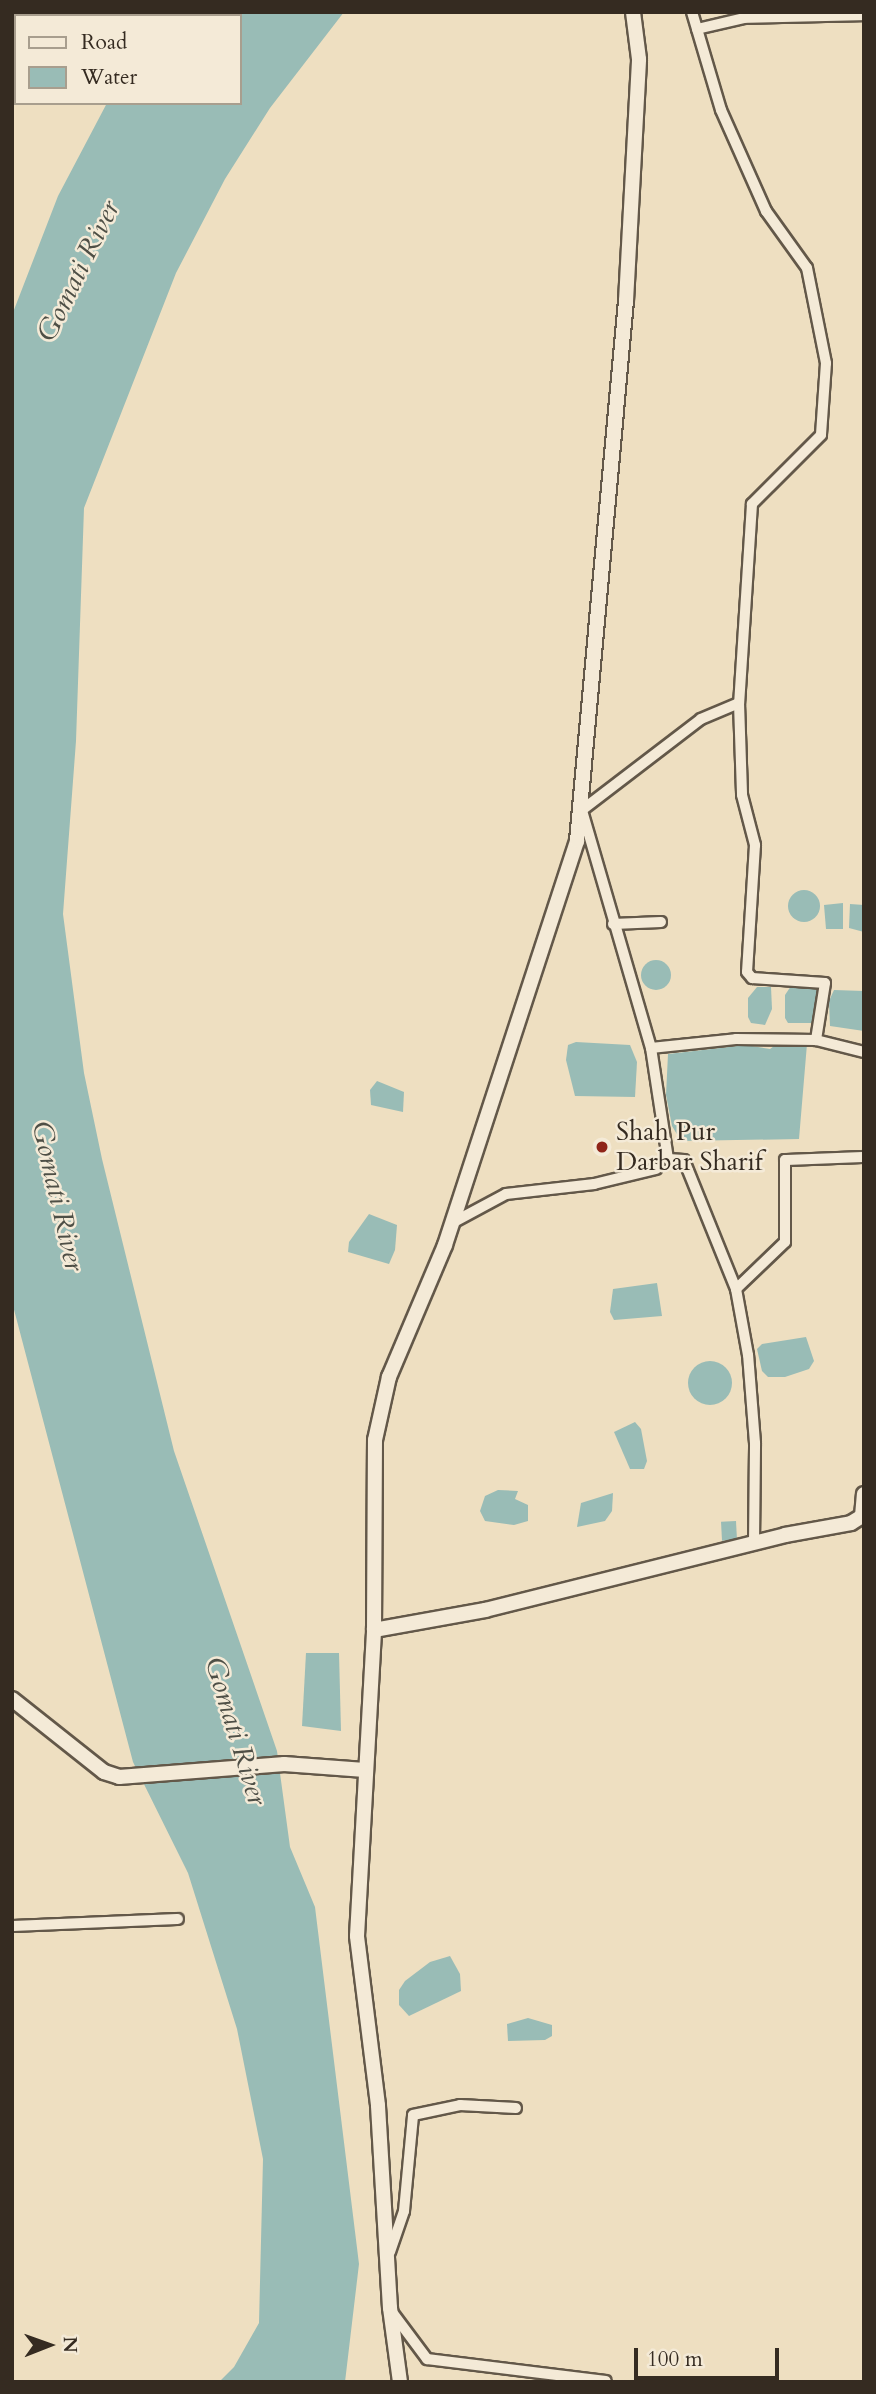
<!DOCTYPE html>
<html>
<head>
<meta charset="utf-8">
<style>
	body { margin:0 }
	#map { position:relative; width:876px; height:2394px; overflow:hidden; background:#eedfc1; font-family:Cardo,serif }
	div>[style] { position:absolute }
	.water>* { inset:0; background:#99bcb6; transform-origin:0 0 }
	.round { border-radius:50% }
	.roads { filter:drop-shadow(2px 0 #635849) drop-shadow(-2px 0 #635849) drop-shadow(0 2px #635849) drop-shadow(0 -2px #635849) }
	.street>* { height:10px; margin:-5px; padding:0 5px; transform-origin:5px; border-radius:5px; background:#f4ead7 }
	.secondary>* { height:14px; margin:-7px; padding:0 7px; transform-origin:7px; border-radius:7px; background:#f4ead7 }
	.dots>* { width:19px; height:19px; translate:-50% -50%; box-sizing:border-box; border:4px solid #f4ead7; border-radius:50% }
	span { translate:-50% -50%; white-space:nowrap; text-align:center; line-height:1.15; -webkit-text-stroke:5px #f4ead7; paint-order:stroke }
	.poi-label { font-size:26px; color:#352b21 }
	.left { translate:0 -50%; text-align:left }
	.water-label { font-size:28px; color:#4e4f46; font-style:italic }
	.frame { position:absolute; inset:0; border:14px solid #352b21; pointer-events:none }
	.legend { position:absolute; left:14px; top:14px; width:228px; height:91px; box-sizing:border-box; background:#f4ead7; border:2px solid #a89e8e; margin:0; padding:9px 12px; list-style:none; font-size:21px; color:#352b21 }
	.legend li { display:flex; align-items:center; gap:14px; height:35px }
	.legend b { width:35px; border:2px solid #a89e8e }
	.north { position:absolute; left:14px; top:2310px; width:70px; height:70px; -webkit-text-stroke:5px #f4ead7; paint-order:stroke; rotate:89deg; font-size:19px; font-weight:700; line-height:28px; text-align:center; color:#352b21 }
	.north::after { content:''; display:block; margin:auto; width:24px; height:32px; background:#352b21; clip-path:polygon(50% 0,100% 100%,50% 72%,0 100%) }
	.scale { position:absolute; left:634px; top:2348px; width:145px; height:32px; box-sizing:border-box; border:4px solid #352b21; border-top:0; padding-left:9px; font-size:21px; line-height:24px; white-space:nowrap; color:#352b21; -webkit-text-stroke:5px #f4ead7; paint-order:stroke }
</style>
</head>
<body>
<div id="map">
	<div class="water">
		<div style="clip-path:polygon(209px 12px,344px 12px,270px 108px,225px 179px,176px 273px,84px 508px,76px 741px,63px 914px,84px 1073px,102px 1159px,174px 1451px,277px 1751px,290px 1847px,315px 1907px,359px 2264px,345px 2382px,219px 2382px,234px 2367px,259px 2323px,263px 2159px,237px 2029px,188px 1873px,133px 1762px,12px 1302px,12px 315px,58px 196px,107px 103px,240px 103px,240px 16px,203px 16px)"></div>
		<div class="round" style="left:788px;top:890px;width:32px;height:32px"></div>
		<div style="clip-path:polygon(843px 903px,843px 929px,826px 929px,824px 905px)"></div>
		<div style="clip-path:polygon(850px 904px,864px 905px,864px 932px,849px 928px)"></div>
		<div class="round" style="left:641px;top:960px;width:30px;height:30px"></div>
		<div style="clip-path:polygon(791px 986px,820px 987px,816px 1018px,811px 1023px,788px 1023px,785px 1018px,785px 995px)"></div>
		<div style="clip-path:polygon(757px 987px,771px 987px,772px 1009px,765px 1025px,751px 1023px,748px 1017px,748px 998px)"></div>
		<div style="clip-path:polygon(834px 990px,864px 991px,864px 1031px,830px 1026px,829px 1001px)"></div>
		<div style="clip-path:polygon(576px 1042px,630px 1045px,637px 1062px,635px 1097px,575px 1096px,566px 1060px,568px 1045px)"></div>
		<div style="clip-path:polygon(777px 1044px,807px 1044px,799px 1139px,681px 1141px,672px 1126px,666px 1095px,668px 1054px,746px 1045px,770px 1049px)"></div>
		<div style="clip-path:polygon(377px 1081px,404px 1092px,403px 1112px,371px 1105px,370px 1090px)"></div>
		<div style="clip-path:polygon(369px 1214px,397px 1225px,395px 1250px,389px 1264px,348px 1252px,349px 1242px)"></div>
		<div style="clip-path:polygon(657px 1283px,662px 1316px,614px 1320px,610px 1312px,613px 1289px)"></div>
		<div style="clip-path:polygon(806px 1337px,814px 1361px,809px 1369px,785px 1377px,768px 1377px,762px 1371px,757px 1349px,762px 1344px)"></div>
		<div class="round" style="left:688px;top:1361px;width:44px;height:44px"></div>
		<div style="clip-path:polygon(635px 1422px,641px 1429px,647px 1461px,644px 1469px,630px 1469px,614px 1432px)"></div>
		<div style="clip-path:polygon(498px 1490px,518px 1491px,515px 1499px,528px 1505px,528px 1521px,514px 1525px,485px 1521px,480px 1511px,485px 1496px)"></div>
		<div style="clip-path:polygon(613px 1493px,612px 1511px,605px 1521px,577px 1527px,581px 1503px)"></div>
		<div style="left:736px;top:1521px;width:19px;height:15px;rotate:87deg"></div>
		<div style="clip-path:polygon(306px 1653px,339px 1653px,341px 1731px,302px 1726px)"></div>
		<div style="clip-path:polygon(450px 1956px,460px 1974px,461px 1991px,409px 2016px,399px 2005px,399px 1990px,405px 1981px,430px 1962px)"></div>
		<div style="clip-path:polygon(528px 2018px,552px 2025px,552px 2036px,545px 2040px,508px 2041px,507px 2024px)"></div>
	</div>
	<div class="roads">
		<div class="street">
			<div style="left:692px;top:12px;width:102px;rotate:73.5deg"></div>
			<div style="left:721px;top:110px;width:111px;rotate:66deg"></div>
			<div style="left:766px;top:211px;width:70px;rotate:54.3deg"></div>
			<div style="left:807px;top:268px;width:97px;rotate:78.7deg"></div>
			<div style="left:826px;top:363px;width:72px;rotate:94deg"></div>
			<div style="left:821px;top:435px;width:98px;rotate:135deg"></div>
			<div style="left:752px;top:504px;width:199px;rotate:93.7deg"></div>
			<div style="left:739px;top:703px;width:92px;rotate:88.1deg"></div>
			<div style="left:742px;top:795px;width:52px;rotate:75.4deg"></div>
			<div style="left:755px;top:845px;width:127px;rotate:93.6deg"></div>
			<div style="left:747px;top:972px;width:8px;rotate:50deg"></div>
			<div style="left:752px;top:978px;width:73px;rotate:3.9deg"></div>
			<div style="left:825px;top:983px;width:58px;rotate:99deg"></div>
			<div style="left:697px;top:29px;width:48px;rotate:-13.2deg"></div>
			<div style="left:744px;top:18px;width:120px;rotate:-1.4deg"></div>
			<div style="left:613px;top:924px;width:48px;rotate:-2.4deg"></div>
			<div style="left:651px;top:1048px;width:248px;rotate:-106.2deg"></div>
			<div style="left:582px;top:810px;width:150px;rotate:-37.4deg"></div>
			<div style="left:701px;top:719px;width:41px;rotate:-22.8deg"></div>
			<div style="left:452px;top:1223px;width:61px;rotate:-28.2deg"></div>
			<div style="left:506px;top:1194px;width:89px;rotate:-6.5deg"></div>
			<div style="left:594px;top:1184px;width:64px;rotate:-13.6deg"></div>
			<div style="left:736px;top:1289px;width:139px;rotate:-112deg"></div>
			<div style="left:684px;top:1160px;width:16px;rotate:-176deg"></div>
			<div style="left:668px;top:1159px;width:112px;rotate:-98.7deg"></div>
			<div style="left:651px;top:1048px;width:85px;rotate:-6deg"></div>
			<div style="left:736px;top:1039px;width:80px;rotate:0.7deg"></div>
			<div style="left:816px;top:1040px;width:49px;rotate:14deg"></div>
			<div style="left:754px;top:1543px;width:100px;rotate:-89.4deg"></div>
			<div style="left:755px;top:1443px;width:88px;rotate:-94.5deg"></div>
			<div style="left:748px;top:1355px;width:67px;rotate:-100.3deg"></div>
			<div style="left:736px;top:1289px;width:68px;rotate:-43.8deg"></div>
			<div style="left:785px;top:1242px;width:82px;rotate:-90deg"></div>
			<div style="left:785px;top:1160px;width:79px;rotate:-2.2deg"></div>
			<div style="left:12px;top:1926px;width:166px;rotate:-2.4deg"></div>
			<div style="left:390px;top:2252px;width:43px;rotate:-71.1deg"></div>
			<div style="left:404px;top:2211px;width:96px;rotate:-84.6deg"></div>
			<div style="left:413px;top:2115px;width:48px;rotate:-12deg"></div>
			<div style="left:460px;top:2105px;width:56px;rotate:3.1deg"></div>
			<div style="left:392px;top:2312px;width:59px;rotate:53.3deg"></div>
			<div style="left:427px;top:2359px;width:180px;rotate:7deg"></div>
		</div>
		<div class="secondary">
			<div style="left:374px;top:1630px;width:113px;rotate:-10.2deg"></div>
			<div style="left:485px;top:1610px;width:309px;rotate:-14deg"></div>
			<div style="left:785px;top:1535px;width:67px;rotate:-10.3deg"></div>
			<div style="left:851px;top:1523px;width:13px;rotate:-32deg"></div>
			<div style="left:862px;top:1516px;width:22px;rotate:-85deg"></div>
			<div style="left:12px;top:1699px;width:117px;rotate:38.4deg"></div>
			<div style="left:104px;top:1772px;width:16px;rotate:18deg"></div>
			<div style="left:119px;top:1777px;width:166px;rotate:-4.5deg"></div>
			<div style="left:284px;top:1764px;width:81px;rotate:4.2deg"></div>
			<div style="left:400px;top:2382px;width:75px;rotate:-97.7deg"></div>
			<div style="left:390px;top:2308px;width:203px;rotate:-93.4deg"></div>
			<div style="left:378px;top:2105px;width:170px;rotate:-97.1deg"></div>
			<div style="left:357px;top:1936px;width:306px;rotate:-86.8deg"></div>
			<div style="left:374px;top:1630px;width:190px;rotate:-89.7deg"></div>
			<div style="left:375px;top:1440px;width:65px;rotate:-77.5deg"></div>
			<div style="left:389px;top:1377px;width:143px;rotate:-67deg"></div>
			<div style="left:445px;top:1245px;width:425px;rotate:-71.9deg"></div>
			<div style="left:577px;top:841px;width:542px;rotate:-84.82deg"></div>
			<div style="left:626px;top:301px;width:242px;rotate:-86.9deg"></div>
			<div style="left:639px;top:59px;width:47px;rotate:-97.3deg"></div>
		</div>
	</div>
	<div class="dots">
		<div style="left:602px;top:1147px;background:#8f2418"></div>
	</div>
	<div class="poi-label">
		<span class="left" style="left:616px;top:1147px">Shah Pur<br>Darbar Sharif</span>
	</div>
	<div class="water-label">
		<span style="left:78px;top:271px;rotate:-64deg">Gomati River</span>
		<span style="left:58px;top:1196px;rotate:77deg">Gomati River</span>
		<span style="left:236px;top:1731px;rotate:73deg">Gomati River</span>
	</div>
	<div class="frame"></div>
	<ul class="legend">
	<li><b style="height:9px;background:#f4ead7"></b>Road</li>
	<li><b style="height:19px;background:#99bcb6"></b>Water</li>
	</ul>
	<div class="north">N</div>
	<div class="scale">100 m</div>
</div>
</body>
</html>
